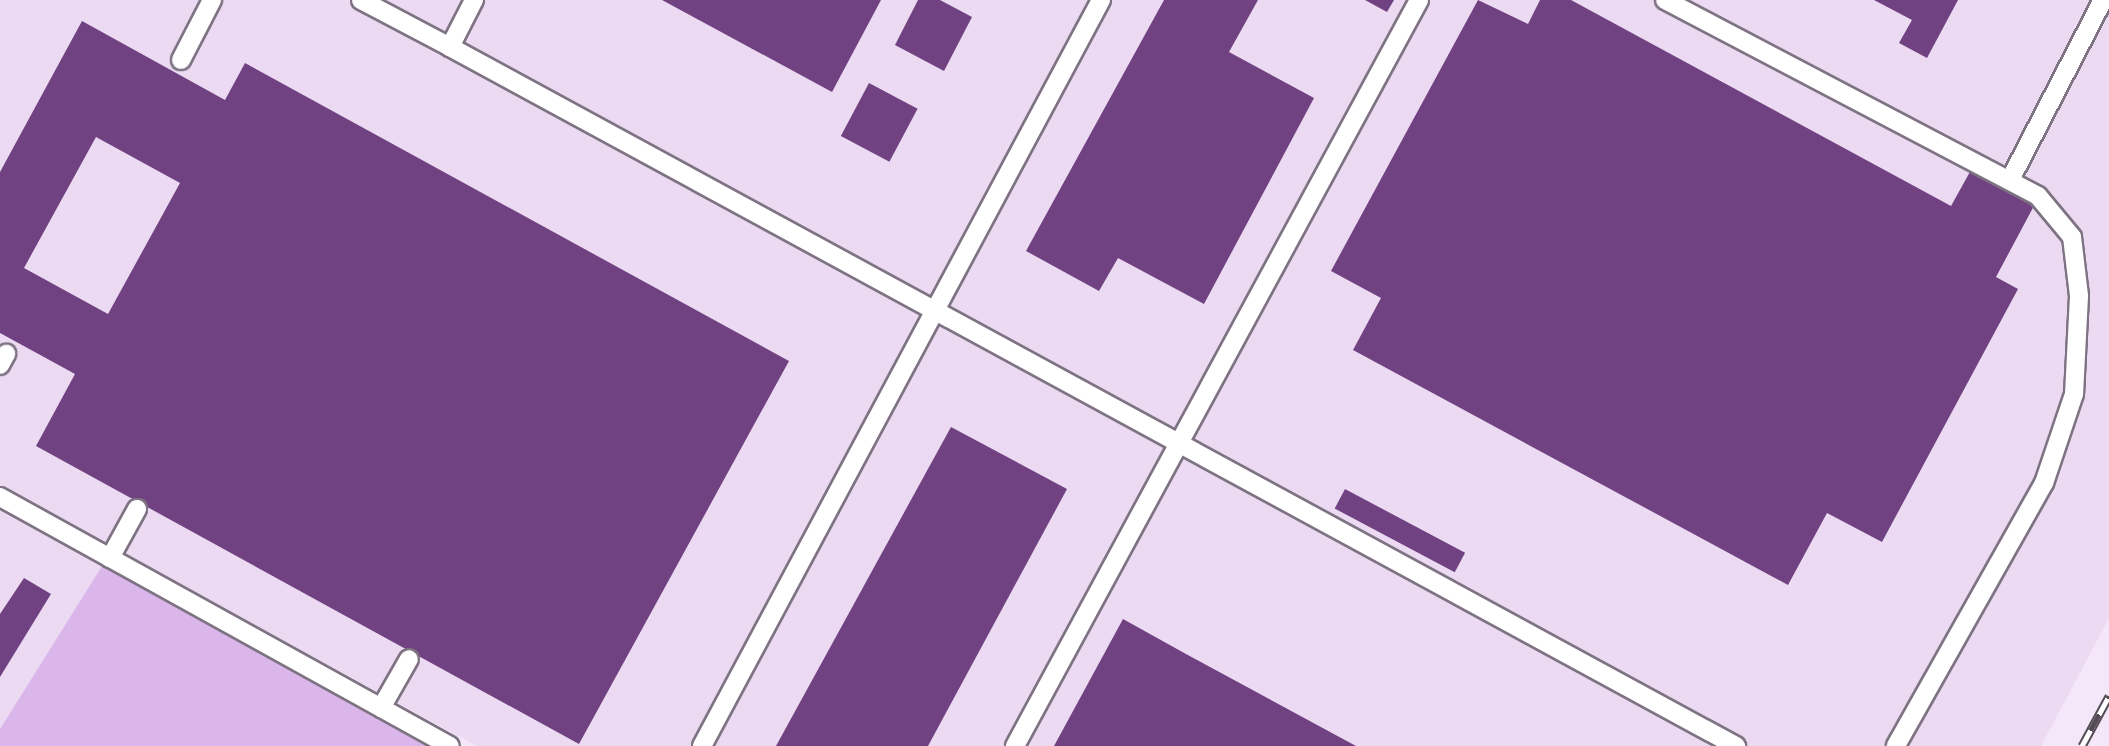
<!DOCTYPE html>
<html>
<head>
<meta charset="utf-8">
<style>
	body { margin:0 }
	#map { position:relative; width:2109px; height:746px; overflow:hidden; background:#f4e7fa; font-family:"Work Sans",sans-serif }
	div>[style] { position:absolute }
	.built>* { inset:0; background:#ebdaf2 }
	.green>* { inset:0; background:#dbb6ea }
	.building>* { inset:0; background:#714282; transform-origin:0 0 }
	.roads { filter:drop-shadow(2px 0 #7e7383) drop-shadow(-2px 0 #7e7383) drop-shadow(0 2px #7e7383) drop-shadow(0 -2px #7e7383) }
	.service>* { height:18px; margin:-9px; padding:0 9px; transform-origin:9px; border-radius:9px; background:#fff }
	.rail>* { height:9px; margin-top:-4.5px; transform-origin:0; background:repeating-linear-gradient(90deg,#fff 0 18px,#534c55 0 36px); box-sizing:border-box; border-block:2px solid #534c55 }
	span { translate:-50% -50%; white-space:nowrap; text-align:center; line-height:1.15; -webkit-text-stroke:8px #fff; paint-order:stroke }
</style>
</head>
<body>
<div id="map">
	<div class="built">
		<div style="clip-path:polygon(0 0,2109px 0,2109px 618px,2041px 746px,477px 746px,0 486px)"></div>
		<div style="clip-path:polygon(0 505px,102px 566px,0 729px)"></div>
	</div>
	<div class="green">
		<div style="clip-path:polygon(102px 566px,426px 746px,0 746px,0 729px)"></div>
	</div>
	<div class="building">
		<div style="clip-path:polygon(662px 0,881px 0,832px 92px)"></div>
		<div style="clip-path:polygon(918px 0,940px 0,972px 17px,944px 71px,895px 45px)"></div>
		<div style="clip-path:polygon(1164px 0,1258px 0,1229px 52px,1314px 98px,1204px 304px,1118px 258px,1099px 291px,1026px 251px)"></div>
		<div style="clip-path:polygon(1365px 0,1394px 0,1387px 12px)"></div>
		<div style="clip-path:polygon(1478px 0,1528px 24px,1540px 0,1571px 0,1951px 206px,1971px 170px,2035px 204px,1996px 277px,2018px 289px,1882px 542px,1827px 513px,1788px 585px,1353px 350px,1381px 298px,1331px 271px)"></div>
		<div style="clip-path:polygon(1874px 0,1958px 0,1927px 58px,1899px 43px,1912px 20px)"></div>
		<div style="clip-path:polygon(evenodd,82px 21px,225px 100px,245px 63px,789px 361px,579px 744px,36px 446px,75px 374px,0 333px,0 172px,82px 21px,96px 137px,180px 183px,108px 314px,24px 268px,96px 137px)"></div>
		<div style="left:869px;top:83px;width:55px;height:60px;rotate:28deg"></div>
		<div style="clip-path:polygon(951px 427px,1067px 489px,928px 746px,776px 746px)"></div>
		<div style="left:1345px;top:489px;width:136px;height:22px;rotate:28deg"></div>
		<div style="clip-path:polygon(24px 578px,51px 594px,0 677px,0 614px)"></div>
		<div style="clip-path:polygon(1123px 619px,1186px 654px,1356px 746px,1054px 746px)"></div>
	</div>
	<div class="roads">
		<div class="service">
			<div style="left:361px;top:0;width:101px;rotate:27.8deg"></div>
			<div style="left:474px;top:0;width:53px;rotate:117.1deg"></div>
			<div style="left:450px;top:47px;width:1464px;rotate:28.53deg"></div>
			<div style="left:1665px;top:0;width:421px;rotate:27.7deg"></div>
			<div style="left:2038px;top:196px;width:53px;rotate:50.3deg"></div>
			<div style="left:2072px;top:237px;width:59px;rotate:83.2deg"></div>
			<div style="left:2079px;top:296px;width:98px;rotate:92.9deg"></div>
			<div style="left:2074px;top:394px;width:94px;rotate:108.6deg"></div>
			<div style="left:2044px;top:483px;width:302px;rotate:119.4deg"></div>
			<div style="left:181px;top:60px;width:68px;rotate:-62.7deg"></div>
			<div style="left:2010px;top:180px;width:203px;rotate:-62.7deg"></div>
			<div style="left:0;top:365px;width:13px;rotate:-61deg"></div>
			<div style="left:0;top:497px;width:514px;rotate:28.96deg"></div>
			<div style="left:110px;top:558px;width:56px;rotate:-61.1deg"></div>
			<div style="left:381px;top:708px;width:56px;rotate:-60.3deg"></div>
			<div style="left:702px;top:746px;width:846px;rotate:-61.86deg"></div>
			<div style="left:1015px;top:746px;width:848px;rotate:-61.56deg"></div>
		</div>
	</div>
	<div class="rail">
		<div style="left:2082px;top:746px;width:57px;rotate:-61.6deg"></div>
	</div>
</div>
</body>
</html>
